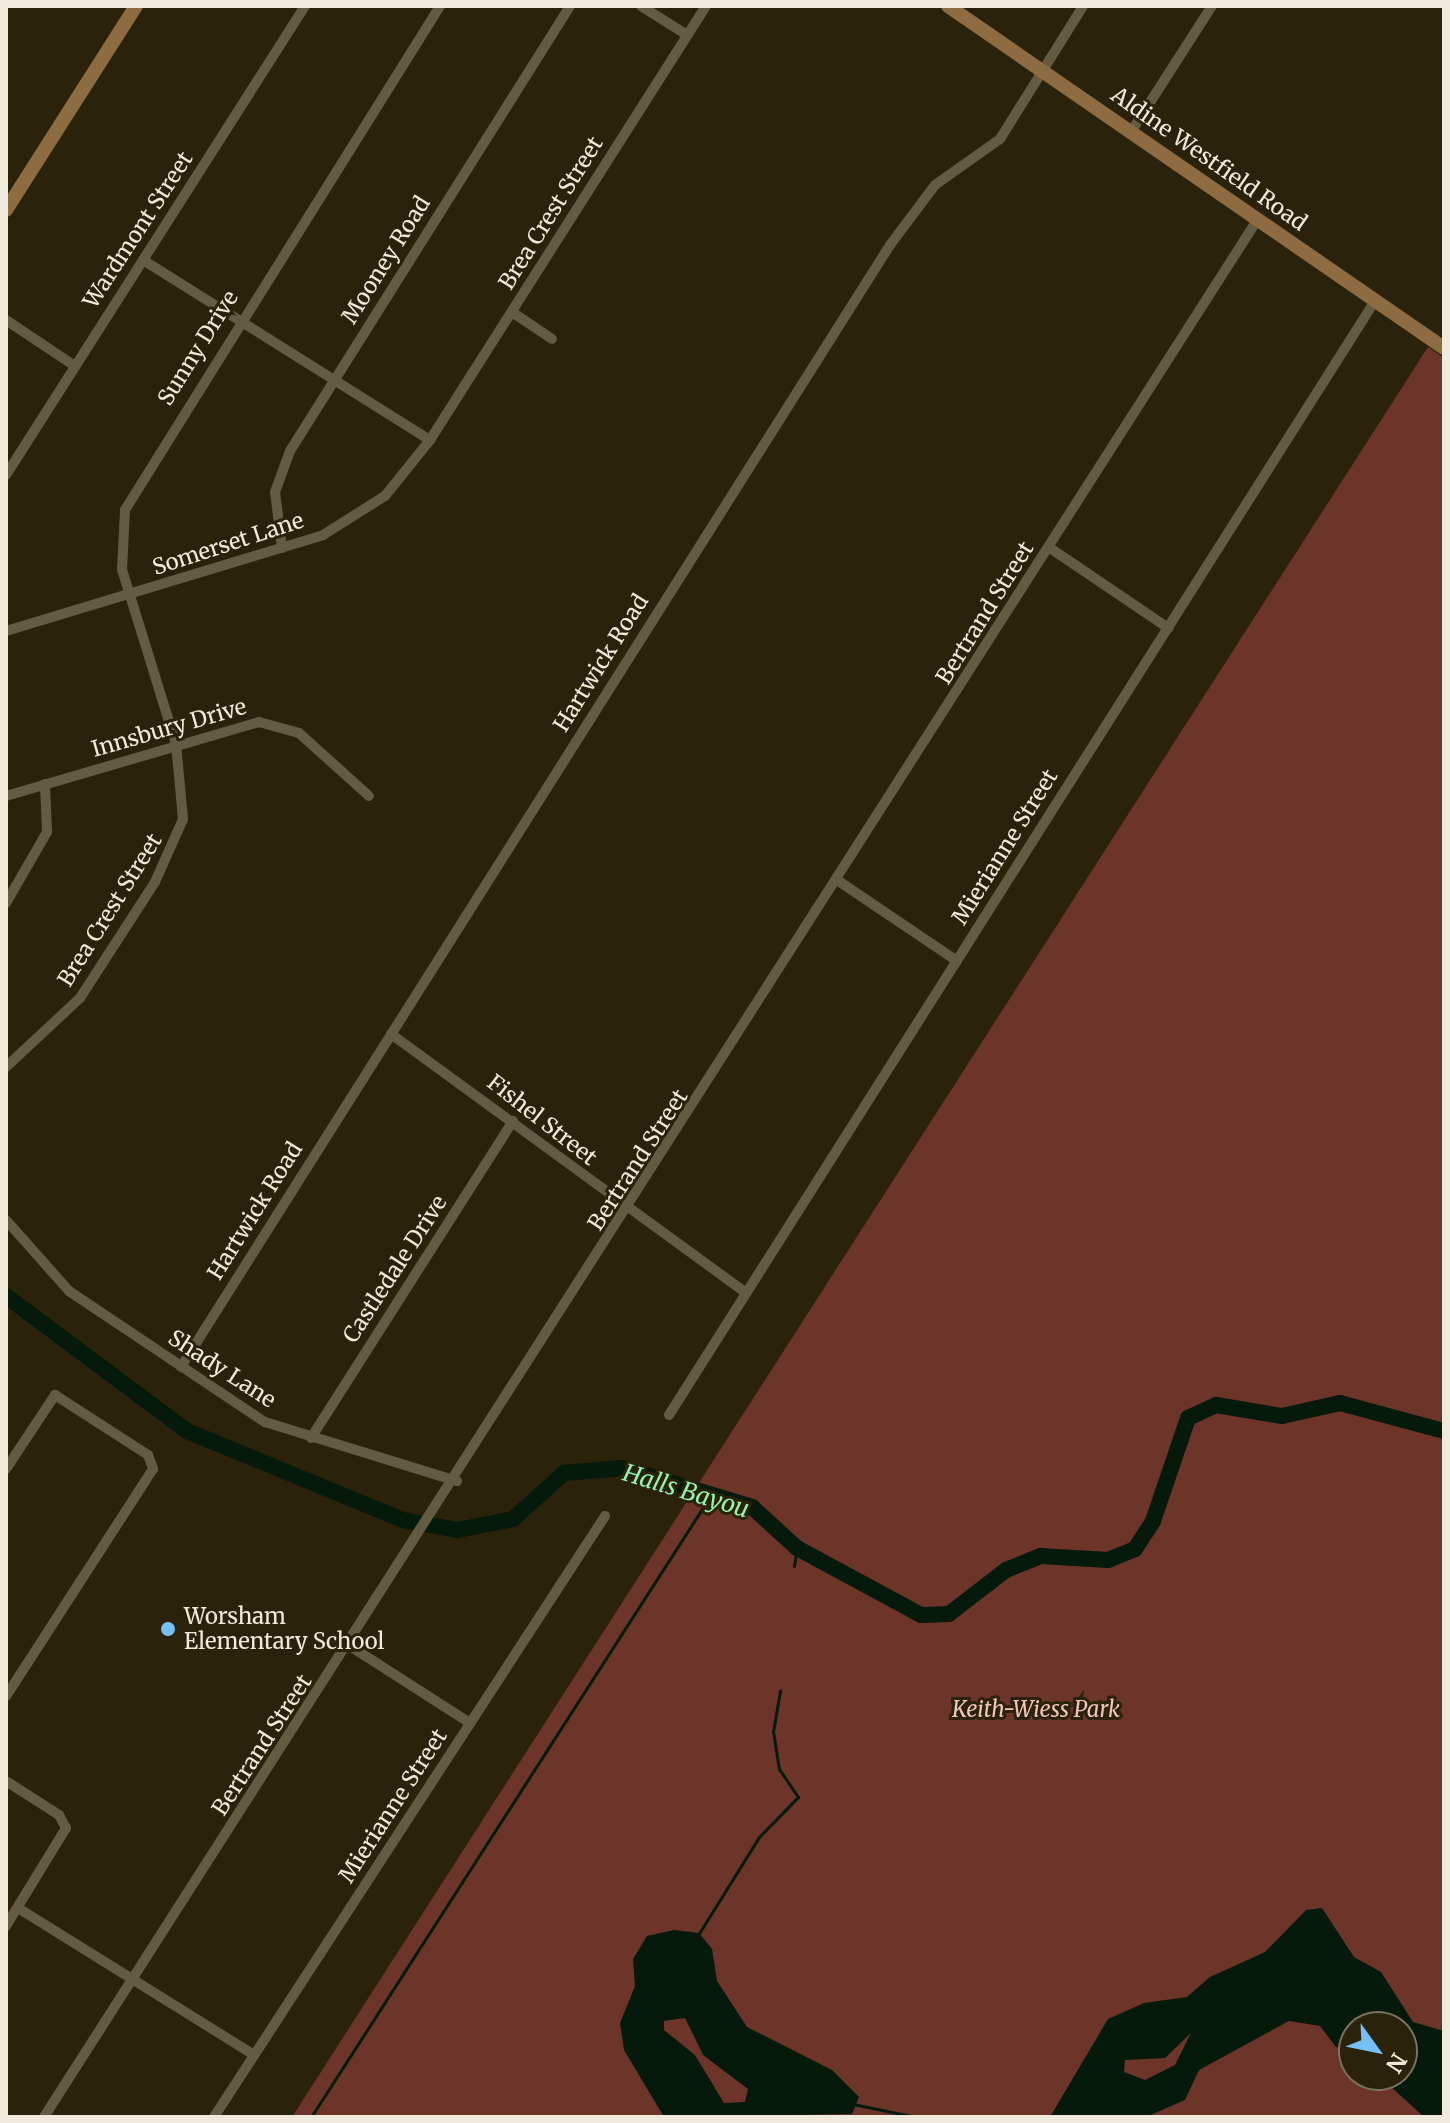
<!DOCTYPE html>
<html>
<head>
<meta charset="utf-8">
<style>
	body { margin:0 }
	#map { position:relative; width:1450px; height:2123px; overflow:hidden; background:#2a220b; font-family:Merriweather,serif }
	div>[style] { position:absolute }
	.green>* { inset:0; background:#6d342a }
	.water>* { inset:0; background:#051a0b }
	.stream>* { height:3px; margin:-1.5px; padding:0 1.5px; transform-origin:1.5px; border-radius:1.5px; background:#051a0b }
	.river>* { height:16px; margin:-8px; padding:0 8px; transform-origin:8px; border-radius:8px; background:#051a0b }
	.minor>* { height:10px; margin:-5px; padding:0 5px; transform-origin:5px; border-radius:5px; background:#645b43 }
	.secondary>* { height:14px; margin:-7px; padding:0 7px; transform-origin:7px; border-radius:7px; background:#8d6c42 }
	.dots>* { width:22px; height:22px; translate:-50% -50%; box-sizing:border-box; border:4px solid #2a220b; border-radius:50% }
	span { translate:-50% -50%; white-space:nowrap; text-align:center; line-height:1.15; -webkit-text-stroke:6px #2a220b; paint-order:stroke }
	.street-label { font-size:22px; color:#efeadc }
	.poi-label { font-size:22px; color:#efeadc }
	.left { translate:0 -50%; text-align:left }
	.park-label { font-size:22px; color:#f2c5bc; font-style:italic }
	.water-label { font-size:24px; color:#95f3ad; font-style:italic }
	.frame { position:absolute; inset:0; border:8px solid #efeadc; pointer-events:none }
	.north { position:absolute; left:1338px; top:2011px; width:80px; height:80px; box-sizing:border-box; background:#2a220b; border:2px solid #79725f; border-radius:50%; rotate:123deg; font-size:22px; font-weight:700; line-height:32px; text-align:center; color:#efeadc }
	.north::after { content:''; display:block; margin:auto; width:28px; height:36px; background:#75c0f6; clip-path:polygon(50% 0,100% 100%,50% 72%,0 100%) }
</style>
</head>
<body>
<div id="map">
	<div class="green">
		<div style="clip-path:polygon(evenodd,1428px 347px,1444px 358px,1444px 2117px,292px 2117px,1428px 347px,1354px 2027px,1402px 2027px,1402px 2075px,1354px 2075px,1354px 2027px)"></div>
	</div>
	<div class="water">
		<div style="clip-path:polygon(evenodd,1322px 1908px,1354px 1957px,1381px 1972px,1413px 2022px,1444px 2031px,1444px 2117px,1424px 2117px,1378px 2075px,1402px 2075px,1402px 2027px,1354px 2027px,1354px 2051px,1336px 2047px,1320px 2026px,1289px 2021px,1199px 2070px,1185px 2100px,1146px 2117px,1050px 2117px,1108px 2019px,1144px 2003px,1187px 1997px,1210px 1977px,1265px 1952px,1306px 1910px,1322px 1908px,1191px 2033px,1175px 2065px,1145px 2080px,1124px 2072px,1125px 2060px,1165px 2058px,1191px 2033px)"></div>
		<div style="clip-path:polygon(evenodd,674px 1930px,699px 1933px,712px 1949px,717px 1981px,747px 2027px,832px 2070px,859px 2097px,852px 2114px,664px 2117px,624px 2050px,620px 2023px,635px 1986px,633px 1959px,647px 1936px,674px 1930px,685px 2018px,703px 2055px,748px 2089px,745px 2102px,724px 2103px,695px 2055px,664px 2030px,664px 2021px,685px 2018px)"></div>
	</div>
	<div class="stream">
		<div style="left:794px;top:1566px;width:18px;rotate:-81deg"></div>
		<div style="left:698px;top:1935px;width:115px;rotate:-58.1deg"></div>
		<div style="left:759px;top:1837px;width:56px;rotate:-45.7deg"></div>
		<div style="left:798px;top:1797px;width:34px;rotate:-124deg"></div>
		<div style="left:779px;top:1769px;width:37px;rotate:-99deg"></div>
		<div style="left:773px;top:1732px;width:42px;rotate:-80.3deg"></div>
		<div style="left:853px;top:2104px;width:64px;rotate:11.7deg"></div>
		<div style="left:311px;top:2117px;width:736px;rotate:-57.26deg"></div>
	</div>
	<div class="river">
		<div style="left:6px;top:1296px;width:226px;rotate:36.7deg"></div>
		<div style="left:187px;top:1431px;width:234px;rotate:22.4deg"></div>
		<div style="left:403px;top:1520px;width:56px;rotate:10.3deg"></div>
		<div style="left:458px;top:1530px;width:56px;rotate:-11.3deg"></div>
		<div style="left:513px;top:1519px;width:69px;rotate:-42deg"></div>
		<div style="left:564px;top:1473px;width:59px;rotate:-4.8deg"></div>
		<div style="left:623px;top:1468px;width:135px;rotate:16.8deg"></div>
		<div style="left:752px;top:1507px;width:61px;rotate:42.3deg"></div>
		<div style="left:797px;top:1548px;width:141px;rotate:28.4deg"></div>
		<div style="left:921px;top:1615px;width:28px;rotate:-2deg"></div>
		<div style="left:949px;top:1614px;width:72px;rotate:-37.7deg"></div>
		<div style="left:1006px;top:1570px;width:38px;rotate:-22deg"></div>
		<div style="left:1041px;top:1556px;width:67px;rotate:3.4deg"></div>
		<div style="left:1108px;top:1560px;width:29px;rotate:-22deg"></div>
		<div style="left:1135px;top:1549px;width:33px;rotate:-57deg"></div>
		<div style="left:1153px;top:1521px;width:109px;rotate:-71.2deg"></div>
		<div style="left:1188px;top:1418px;width:31px;rotate:-25deg"></div>
		<div style="left:1216px;top:1405px;width:67px;rotate:9.5deg"></div>
		<div style="left:1282px;top:1416px;width:59px;rotate:-12.6deg"></div>
		<div style="left:1340px;top:1403px;width:108px;rotate:15.1deg"></div>
	</div>
	<div class="minor">
		<div style="left:641px;top:6px;width:54px;rotate:32.2deg"></div>
		<div style="left:1131px;top:132px;width:150px;rotate:-57.3deg"></div>
		<div style="left:143px;top:260px;width:339px;rotate:32.1deg"></div>
		<div style="left:512px;top:312px;width:48px;rotate:34deg"></div>
		<div style="left:6px;top:320px;width:83px;rotate:33.7deg"></div>
		<div style="left:6px;top:475px;width:556px;rotate:-57.48deg"></div>
		<div style="left:282px;top:548px;width:56px;rotate:-97.1deg"></div>
		<div style="left:275px;top:492px;width:44px;rotate:-69.9deg"></div>
		<div style="left:290px;top:451px;width:526px;rotate:-57.82deg"></div>
		<div style="left:1050px;top:548px;width:143px;rotate:34.1deg"></div>
		<div style="left:6px;top:631px;width:331px;rotate:-16.8deg"></div>
		<div style="left:323px;top:535px;width:73px;rotate:-32.2deg"></div>
		<div style="left:385px;top:496px;width:72px;rotate:-51.2deg"></div>
		<div style="left:430px;top:440px;width:514px;rotate:-57.55deg"></div>
		<div style="left:6px;top:796px;width:264px;rotate:-16.3deg"></div>
		<div style="left:259px;top:722px;width:41px;rotate:15.4deg"></div>
		<div style="left:299px;top:733px;width:94px;rotate:42deg"></div>
		<div style="left:840px;top:882px;width:141px;rotate:34deg"></div>
		<div style="left:6px;top:903px;width:82px;rotate:-60deg"></div>
		<div style="left:47px;top:832px;width:48px;rotate:-92.4deg"></div>
		<div style="left:391px;top:1034px;width:439px;rotate:36.1deg"></div>
		<div style="left:6px;top:1067px;width:101px;rotate:-43deg"></div>
		<div style="left:80px;top:998px;width:138px;rotate:-57.1deg"></div>
		<div style="left:155px;top:882px;width:69px;rotate:-66deg"></div>
		<div style="left:183px;top:819px;width:75px;rotate:-95.3deg"></div>
		<div style="left:176px;top:744px;width:182px;rotate:-107.2deg"></div>
		<div style="left:122px;top:570px;width:60px;rotate:-87.1deg"></div>
		<div style="left:125px;top:510px;width:594px;rotate:-57.99deg"></div>
		<div style="left:6px;top:1220px;width:95px;rotate:48.4deg"></div>
		<div style="left:69px;top:1291px;width:236px;rotate:33.8deg"></div>
		<div style="left:265px;top:1422px;width:201px;rotate:17.1deg"></div>
		<div style="left:181px;top:1367px;width:1327px;rotate:-57.71deg"></div>
		<div style="left:890px;top:245px;width:75px;rotate:-53.1deg"></div>
		<div style="left:935px;top:185px;width:80px;rotate:-35.3deg"></div>
		<div style="left:1000px;top:139px;width:157px;rotate:-58deg"></div>
		<div style="left:669px;top:1415px;width:1319px;rotate:-57.64deg"></div>
		<div style="left:311px;top:1438px;width:376px;rotate:-57.5deg"></div>
		<div style="left:6px;top:1469px;width:89px;rotate:-56.5deg"></div>
		<div style="left:55px;top:1395px;width:111px;rotate:32.8deg"></div>
		<div style="left:148px;top:1455px;width:15px;rotate:70deg"></div>
		<div style="left:153px;top:1469px;width:270px;rotate:122.9deg"></div>
		<div style="left:350px;top:1646px;width:143px;rotate:32.7deg"></div>
		<div style="left:6px;top:1781px;width:63px;rotate:32.7deg"></div>
		<div style="left:59px;top:1815px;width:15px;rotate:62deg"></div>
		<div style="left:66px;top:1828px;width:115px;rotate:121.5deg"></div>
		<div style="left:18px;top:1908px;width:278px;rotate:31.9deg"></div>
		<div style="left:44px;top:2117px;width:2252px;rotate:-57.4deg"></div>
		<div style="left:214px;top:2117px;width:717px;rotate:-56.95deg"></div>
	</div>
	<div class="secondary">
		<div style="left:948px;top:6px;width:602px;rotate:34.59deg"></div>
		<div style="left:6px;top:210px;width:242px;rotate:-57.5deg"></div>
	</div>
	<div class="dots">
		<div style="left:168px;top:1629px;background:#75c0f6"></div>
	</div>
	<div class="street-label">
		<span style="left:1209px;top:159px;rotate:35deg">Aldine Westfield Road</span>
		<span style="left:551px;top:213px;rotate:-58deg">Brea Crest Street</span>
		<span style="left:138px;top:230px;rotate:-57deg">Wardmont Street</span>
		<span style="left:386px;top:260px;rotate:-58deg">Mooney Road</span>
		<span style="left:198px;top:348px;rotate:-58deg">Sunny Drive</span>
		<span style="left:228px;top:544px;rotate:-18deg">Somerset Lane</span>
		<span style="left:985px;top:613px;rotate:-58deg">Bertrand Street</span>
		<span style="left:601px;top:663px;rotate:-58deg">Hartwick Road</span>
		<span style="left:169px;top:728px;rotate:-16deg">Innsbury Drive</span>
		<span style="left:1005px;top:847px;rotate:-58deg">Mierianne Street</span>
		<span style="left:110px;top:910px;rotate:-58deg">Brea Crest Street</span>
		<span style="left:542px;top:1120px;rotate:38deg">Fishel Street</span>
		<span style="left:638px;top:1160px;rotate:-57deg">Bertrand Street</span>
		<span style="left:255px;top:1211px;rotate:-58deg">Hartwick Road</span>
		<span style="left:395px;top:1269px;rotate:-57deg">Castledale Drive</span>
		<span style="left:222px;top:1369px;rotate:33deg">Shady Lane</span>
		<span style="left:262px;top:1745px;rotate:-57deg">Bertrand Street</span>
		<span style="left:393px;top:1806px;rotate:-57deg">Mierianne Street</span>
	</div>
	<div class="poi-label">
		<span class="left" style="left:184px;top:1629px">Worsham<br>Elementary School</span>
	</div>
	<div class="park-label">
		<span style="left:1036px;top:1710px">Keith-Wiess Park</span>
	</div>
	<div class="water-label">
		<span style="left:686px;top:1491px;rotate:17deg">Halls Bayou</span>
	</div>
	<div class="frame"></div>
	<div class="north">N</div>
</div>
</body>
</html>
